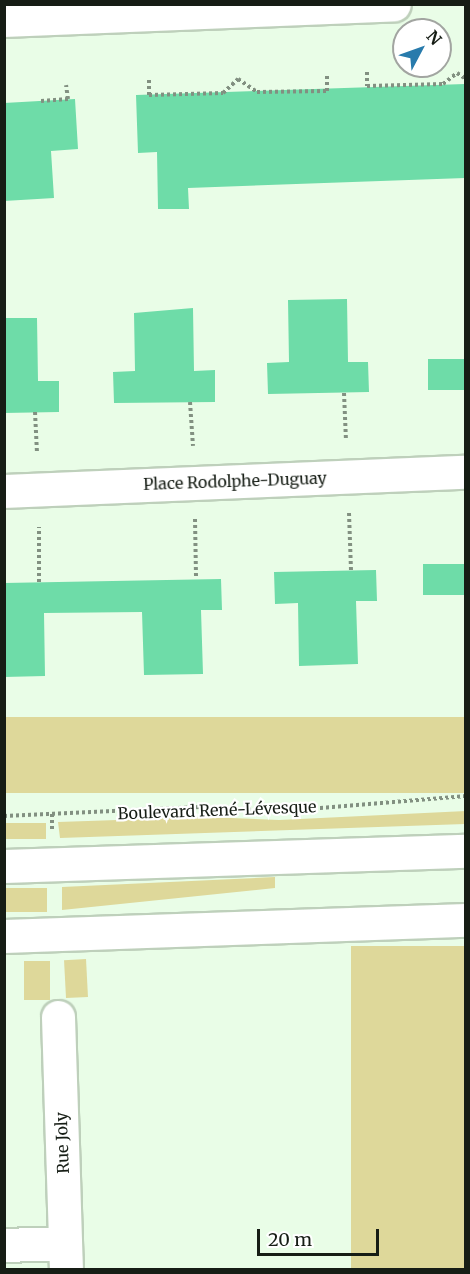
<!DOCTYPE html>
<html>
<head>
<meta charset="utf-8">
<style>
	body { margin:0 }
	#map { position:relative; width:470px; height:1274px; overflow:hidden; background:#e9fde7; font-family:Merriweather,serif }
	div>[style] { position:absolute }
	.green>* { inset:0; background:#ded89a; transform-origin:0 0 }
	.building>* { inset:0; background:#6edca8; transform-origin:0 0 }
	.path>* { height:4px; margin-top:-2px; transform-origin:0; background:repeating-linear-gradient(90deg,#829081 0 3px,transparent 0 6px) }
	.roads { filter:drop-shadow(2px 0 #bed0bb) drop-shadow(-2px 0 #bed0bb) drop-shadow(0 2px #bed0bb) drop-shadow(0 -2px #bed0bb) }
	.minor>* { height:33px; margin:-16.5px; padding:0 16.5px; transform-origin:16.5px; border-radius:16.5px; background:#fff }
	.secondary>* { height:33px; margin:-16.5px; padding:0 16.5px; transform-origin:16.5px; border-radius:16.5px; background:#fff }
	span { translate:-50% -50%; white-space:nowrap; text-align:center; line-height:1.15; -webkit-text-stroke:4.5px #fff; paint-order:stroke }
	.street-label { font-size:16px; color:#161d15 }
	.frame { position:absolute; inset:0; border:6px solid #161d15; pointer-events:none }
	.north { position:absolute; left:392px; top:18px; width:60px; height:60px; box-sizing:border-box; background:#fff; border:2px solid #a2a5a1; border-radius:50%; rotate:49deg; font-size:16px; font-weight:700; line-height:24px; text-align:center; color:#161d15 }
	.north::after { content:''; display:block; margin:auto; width:21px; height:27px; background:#287bac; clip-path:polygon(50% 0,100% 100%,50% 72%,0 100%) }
	.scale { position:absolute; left:257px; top:1229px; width:122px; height:27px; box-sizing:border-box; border:3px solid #161d15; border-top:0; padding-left:8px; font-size:18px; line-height:21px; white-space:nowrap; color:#161d15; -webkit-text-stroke:4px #fff; paint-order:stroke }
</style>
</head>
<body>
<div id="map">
	<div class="green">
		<div style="left:465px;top:717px;width:76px;height:460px;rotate:90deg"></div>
		<div style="clip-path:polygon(466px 811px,465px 824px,60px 838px,58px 822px,206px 817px,279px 820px)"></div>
		<div style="left:46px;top:823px;width:16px;height:41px;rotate:90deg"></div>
		<div style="clip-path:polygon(275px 877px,275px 888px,62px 910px,62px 887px)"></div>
		<div style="left:47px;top:888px;width:24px;height:42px;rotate:90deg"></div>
		<div style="left:465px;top:946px;width:323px;height:114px;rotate:90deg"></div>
		<div style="left:86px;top:959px;width:38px;height:22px;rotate:87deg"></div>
		<div style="left:24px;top:961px;width:26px;height:39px"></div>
	</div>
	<div class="building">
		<div style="clip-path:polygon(465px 84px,465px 178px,188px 188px,189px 209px,158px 209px,157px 152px,138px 153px,136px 95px)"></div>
		<div style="clip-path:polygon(75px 99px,78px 149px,51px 151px,54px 198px,4px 201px,4px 103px)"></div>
		<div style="clip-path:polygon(347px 299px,348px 362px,368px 362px,369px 392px,268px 394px,267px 363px,289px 362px,288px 300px)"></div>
		<div style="clip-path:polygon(193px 308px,194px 371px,215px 370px,215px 402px,114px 403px,113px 372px,135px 371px,134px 313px)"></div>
		<div style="clip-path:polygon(4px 318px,37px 318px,38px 381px,59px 381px,59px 412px,4px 413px)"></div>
		<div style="left:428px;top:359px;width:37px;height:31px"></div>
		<div style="left:465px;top:564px;width:31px;height:42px;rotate:90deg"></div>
		<div style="clip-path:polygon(376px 570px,377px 601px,356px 601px,358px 664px,299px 666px,298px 603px,275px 604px,274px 572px)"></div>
		<div style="clip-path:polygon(221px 579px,222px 610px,201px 610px,203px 674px,144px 675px,142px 612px,44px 613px,45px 676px,4px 677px,4px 583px)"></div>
	</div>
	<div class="path">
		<div style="left:367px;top:72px;width:14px;rotate:90deg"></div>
		<div style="left:367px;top:86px;width:76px;rotate:-1.5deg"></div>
		<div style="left:443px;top:84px;width:18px;rotate:-38deg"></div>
		<div style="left:457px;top:73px;width:11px;rotate:34deg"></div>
		<div style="left:149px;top:80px;width:15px;rotate:90deg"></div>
		<div style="left:149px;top:95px;width:74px;rotate:-1.5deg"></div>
		<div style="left:223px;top:93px;width:21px;rotate:-43deg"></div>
		<div style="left:238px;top:79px;width:23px;rotate:34deg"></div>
		<div style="left:257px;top:92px;width:70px;rotate:-0.8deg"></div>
		<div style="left:327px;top:91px;width:17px;rotate:-90deg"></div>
		<div style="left:41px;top:101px;width:27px;rotate:-4deg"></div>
		<div style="left:68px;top:99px;width:14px;rotate:-98deg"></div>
		<div style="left:344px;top:393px;width:47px;rotate:87.6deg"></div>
		<div style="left:190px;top:402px;width:44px;rotate:86.1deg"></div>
		<div style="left:35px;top:412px;width:41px;rotate:87.2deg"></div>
		<div style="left:349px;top:513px;width:57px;rotate:88deg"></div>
		<div style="left:195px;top:519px;width:60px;rotate:89deg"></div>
		<div style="left:39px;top:582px;width:55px;rotate:-90deg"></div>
		<div style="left:52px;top:814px;width:15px;rotate:90deg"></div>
		<div style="left:4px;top:816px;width:196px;rotate:-2.6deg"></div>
		<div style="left:200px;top:807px;width:84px;rotate:2.7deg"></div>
		<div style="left:284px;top:811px;width:183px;rotate:-4.7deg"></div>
	</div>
	<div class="roads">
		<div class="minor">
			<div style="left:4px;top:20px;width:390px;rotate:-2.3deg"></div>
			<div style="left:4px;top:491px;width:462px;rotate:-2.4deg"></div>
			<div style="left:58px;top:1017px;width:253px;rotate:88.2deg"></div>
			<div style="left:4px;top:1245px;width:61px;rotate:-1.9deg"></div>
		</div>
		<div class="secondary">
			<div style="left:4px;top:866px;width:462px;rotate:-1.9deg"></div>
			<div style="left:4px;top:936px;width:462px;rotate:-2deg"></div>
		</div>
	</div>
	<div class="street-label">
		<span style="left:235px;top:481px;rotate:-2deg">Place Rodolphe-Duguay</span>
		<span style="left:217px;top:810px;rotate:-2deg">Boulevard René-Lévesque</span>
		<span style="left:62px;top:1143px;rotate:-92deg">Rue Joly</span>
	</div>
	<div class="frame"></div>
	<div class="north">N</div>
	<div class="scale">20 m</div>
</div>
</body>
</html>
